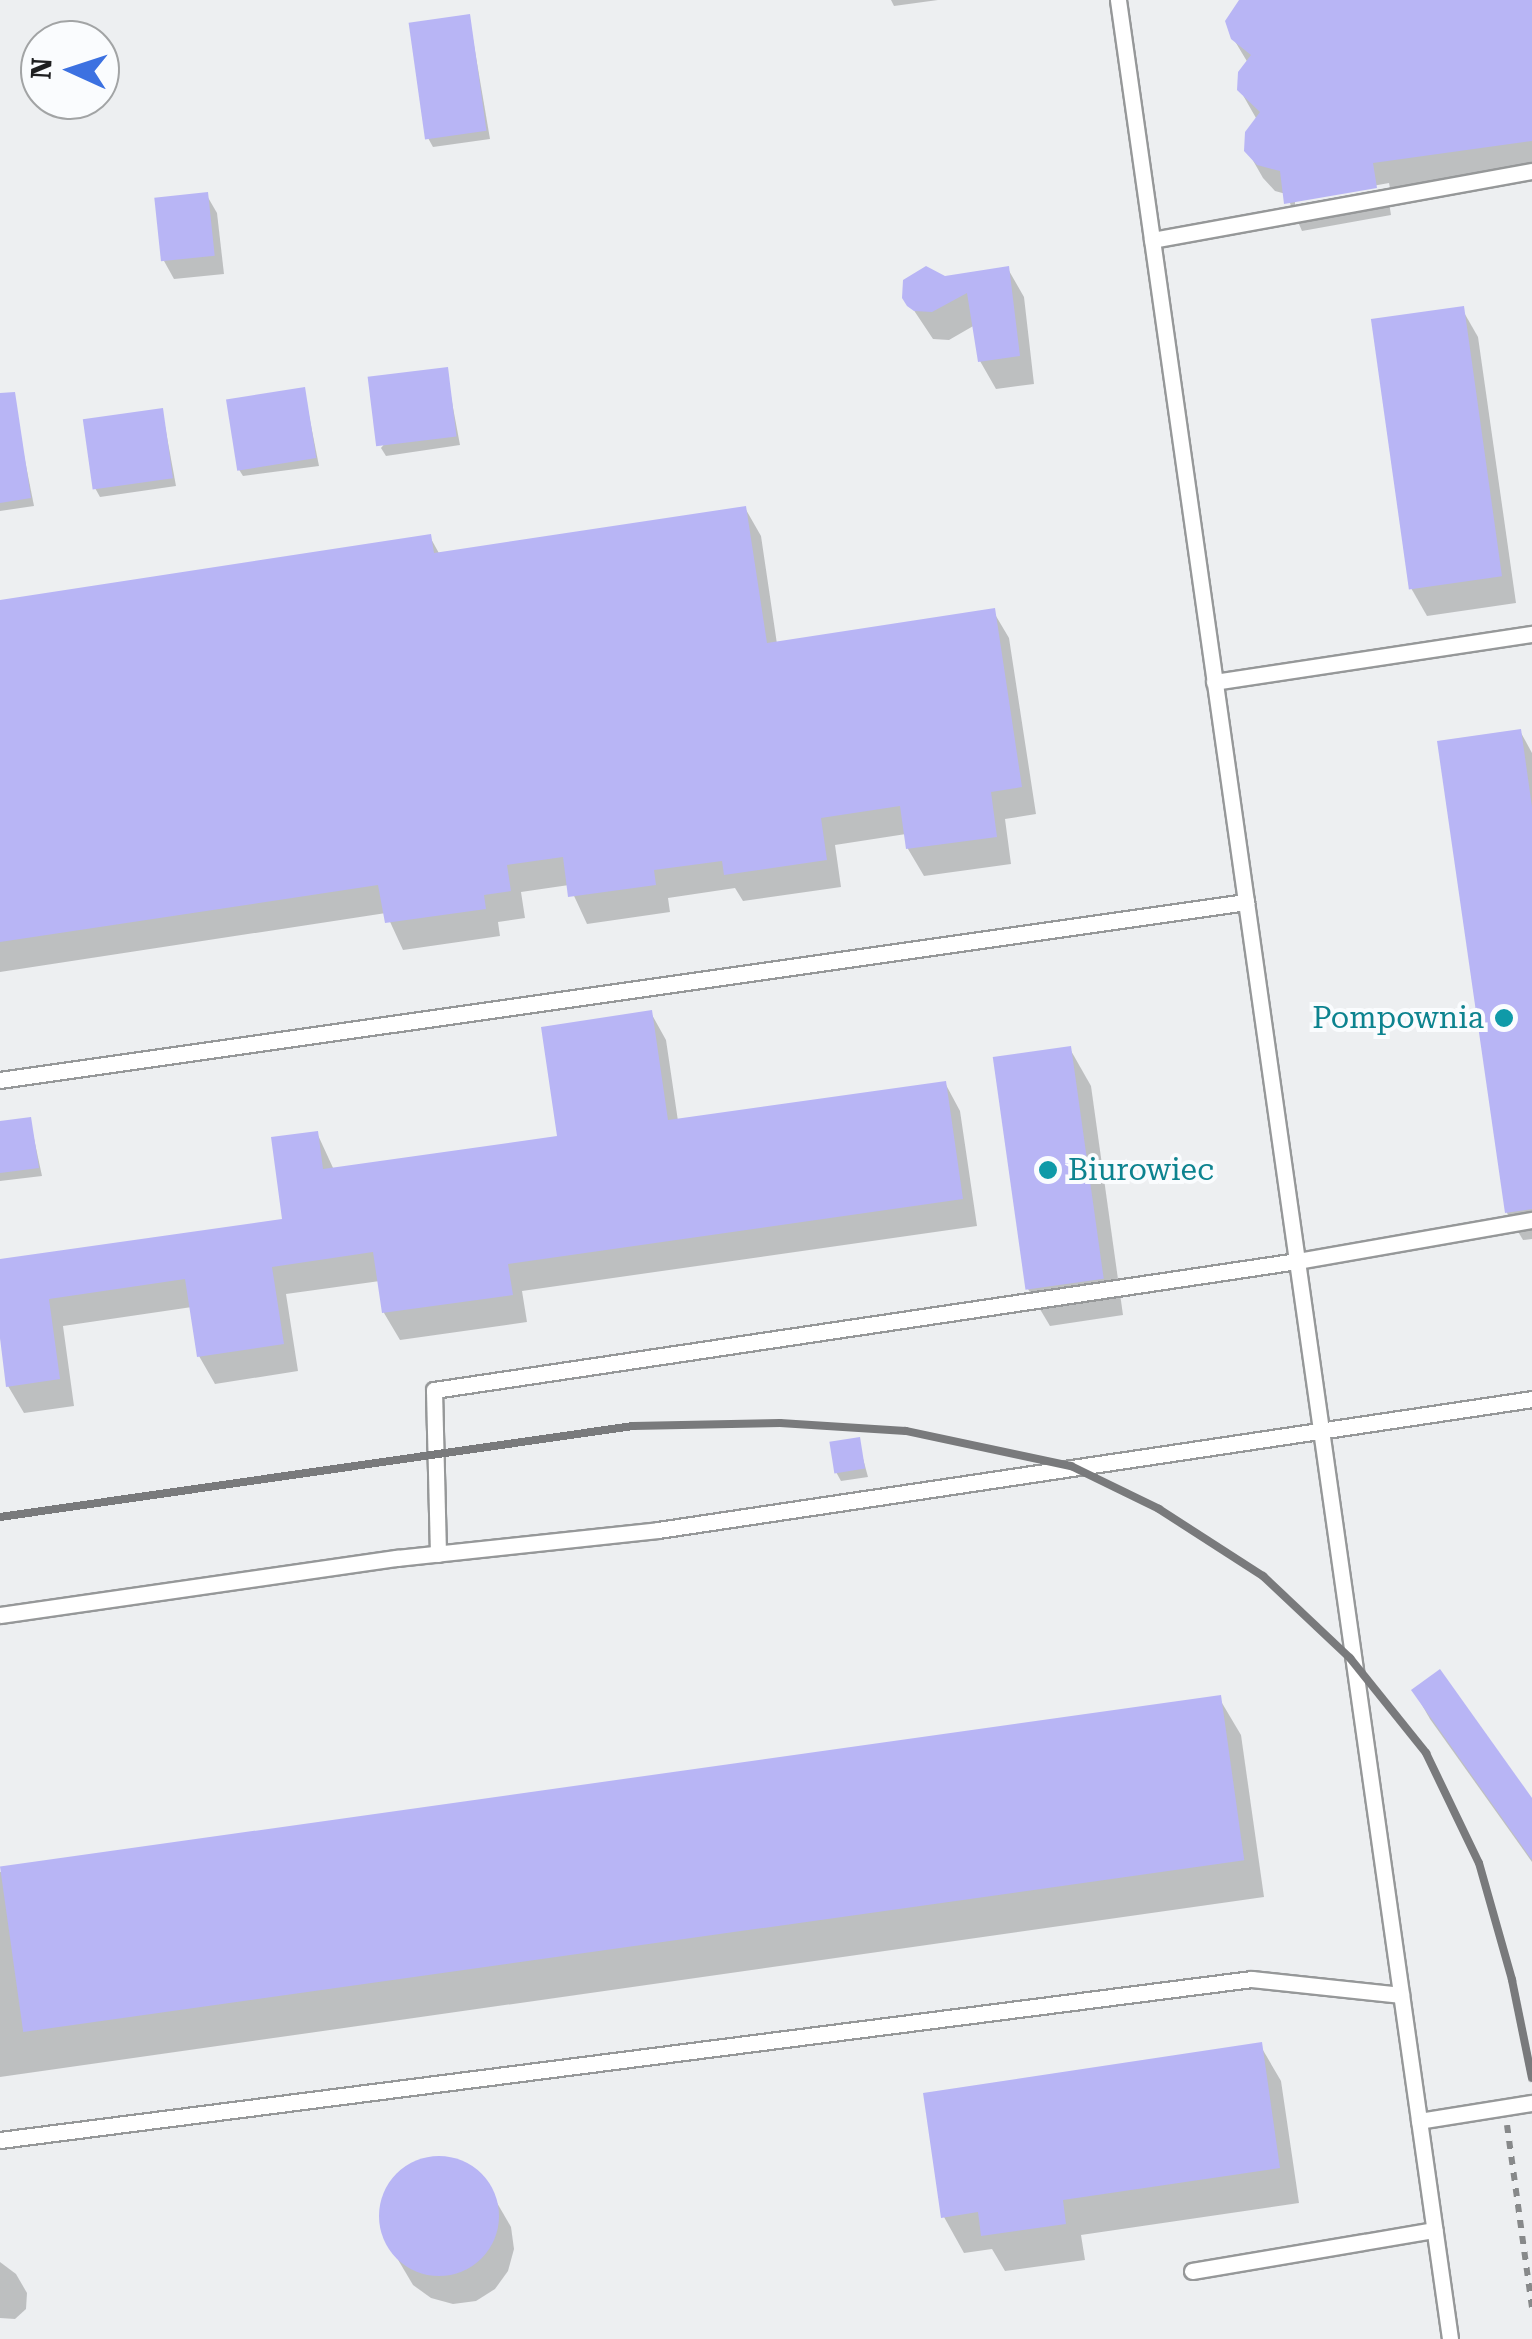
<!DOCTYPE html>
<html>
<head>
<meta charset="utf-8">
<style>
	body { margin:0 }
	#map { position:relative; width:1532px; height:2339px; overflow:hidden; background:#edeff1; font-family:"Roboto Serif",serif }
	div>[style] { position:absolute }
	.shadow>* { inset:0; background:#0003 }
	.building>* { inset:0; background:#b8b5f5; transform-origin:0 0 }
	.round { border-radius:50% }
	.path>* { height:6px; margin-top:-3px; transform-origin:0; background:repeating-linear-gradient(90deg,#87898a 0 8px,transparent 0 16px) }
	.roads { filter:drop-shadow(2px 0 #969899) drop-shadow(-2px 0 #969899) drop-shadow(0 2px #969899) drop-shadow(0 -2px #969899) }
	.service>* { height:15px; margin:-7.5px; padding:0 7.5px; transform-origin:7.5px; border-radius:7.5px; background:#fff }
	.rail>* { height:8px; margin:-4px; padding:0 4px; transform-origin:4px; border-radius:4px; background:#797a7c }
	.dots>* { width:28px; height:28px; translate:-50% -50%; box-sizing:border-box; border:5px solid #fafcfe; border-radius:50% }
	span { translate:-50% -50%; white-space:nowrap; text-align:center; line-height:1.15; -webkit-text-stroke:8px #fafcfe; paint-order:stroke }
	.culture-label { font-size:30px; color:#0d838f }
	.right { translate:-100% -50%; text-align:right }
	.left { translate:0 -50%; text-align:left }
	.north { position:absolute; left:20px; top:20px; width:100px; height:100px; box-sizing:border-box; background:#fafcfe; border:2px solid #a2a4a5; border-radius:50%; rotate:273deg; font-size:28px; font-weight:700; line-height:40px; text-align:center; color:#1e1f20 }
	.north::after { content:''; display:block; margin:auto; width:35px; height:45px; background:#3c71e1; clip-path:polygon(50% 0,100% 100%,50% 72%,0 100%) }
</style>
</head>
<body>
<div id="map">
	<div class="shadow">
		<div style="clip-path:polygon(891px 0,938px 0,894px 6px)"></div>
		<div style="clip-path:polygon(evenodd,1240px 0,1532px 0,1532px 169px,1387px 190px,1391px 215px,1302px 231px,1286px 194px,1275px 191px,1263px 178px,1247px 150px,1256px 118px,1240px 90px,1248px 63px,1233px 38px,1240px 0,1389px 183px,1390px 188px,1295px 205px,1295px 200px,1389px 183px)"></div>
		<div style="clip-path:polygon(469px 16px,490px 139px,433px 147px,428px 138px)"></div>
		<div style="clip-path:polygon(206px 194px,217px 213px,224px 274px,174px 279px,164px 261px)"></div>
		<div style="clip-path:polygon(926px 269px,944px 279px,1008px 269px,1024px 297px,1034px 384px,996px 389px,980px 361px,975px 325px,949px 340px,933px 339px,905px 297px,906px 281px)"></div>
		<div style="clip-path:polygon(1462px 309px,1478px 337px,1516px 603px,1427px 616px,1411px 588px)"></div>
		<div style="clip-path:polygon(446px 370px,460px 445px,386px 456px,381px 448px)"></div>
		<div style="clip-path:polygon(304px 390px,319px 466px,243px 476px,238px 468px)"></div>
		<div style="clip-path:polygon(162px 410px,176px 486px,100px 497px,95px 488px)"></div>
		<div style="clip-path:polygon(19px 430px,34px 506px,0 511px,0 433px)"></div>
		<div style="clip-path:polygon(745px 508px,761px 536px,777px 644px,993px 611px,1009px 638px,1036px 814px,1005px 819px,1011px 864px,924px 876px,908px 849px,906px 834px,835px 845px,841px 887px,743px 901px,735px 888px,668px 898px,670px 912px,587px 924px,569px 885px,521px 892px,525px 918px,498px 922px,500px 936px,403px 950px,386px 913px,0 972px,0 602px,430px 537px,440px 555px)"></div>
		<div style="clip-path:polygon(1520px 731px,1532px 753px,1532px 1239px,1523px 1240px,1507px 1213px)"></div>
		<div style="clip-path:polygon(651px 1013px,666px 1040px,678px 1121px,945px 1083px,960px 1111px,977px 1226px,522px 1291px,527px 1322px,400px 1340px,384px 1313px,380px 1281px,286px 1294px,298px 1371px,215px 1384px,199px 1356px,192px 1307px,63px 1326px,74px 1406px,24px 1413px,8px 1386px,0 1335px,0 1261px,285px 1221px,317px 1133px,334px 1170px,560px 1138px)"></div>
		<div style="clip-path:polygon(1070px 1049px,1091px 1086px,1123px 1315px,1050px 1326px,1028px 1289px)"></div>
		<div style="clip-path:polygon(30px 1120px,42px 1176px,0 1181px,0 1124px)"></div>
		<div style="clip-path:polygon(858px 1440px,868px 1477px,841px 1481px,836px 1472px)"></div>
		<div style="clip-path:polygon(1414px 1691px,1532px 1802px,1532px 1862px,1430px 1719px)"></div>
		<div style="clip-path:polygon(1219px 1698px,1241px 1735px,1264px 1897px,0 2077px,0 1872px)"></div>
		<div style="clip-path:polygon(1260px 2045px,1281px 2081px,1299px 2203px,1081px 2235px,1085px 2260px,1005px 2271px,992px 2249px,964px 2253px,944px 2217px)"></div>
		<div style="clip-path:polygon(442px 2158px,464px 2164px,482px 2177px,511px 2227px,514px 2249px,508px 2271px,495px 2289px,476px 2301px,453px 2304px,431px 2298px,413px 2285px,384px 2236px,381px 2213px,387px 2191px,400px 2173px,419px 2161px)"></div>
		<div style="clip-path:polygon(0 2262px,16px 2274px,27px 2293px,26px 2309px,15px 2319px,0 2318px)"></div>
	</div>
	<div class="building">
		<div style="clip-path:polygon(1239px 0,1532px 0,1532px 141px,1373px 163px,1377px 188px,1284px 204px,1280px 171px,1257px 165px,1244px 151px,1245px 132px,1260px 112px,1237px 90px,1238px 72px,1251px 55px,1231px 39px,1225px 21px)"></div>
		<div style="left:470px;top:14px;width:118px;height:62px;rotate:82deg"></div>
		<div style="left:208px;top:192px;width:64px;height:54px;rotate:84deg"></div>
		<div style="clip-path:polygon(926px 266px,945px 276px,1009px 266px,1020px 356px,978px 362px,967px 293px,932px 312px,914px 311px,907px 306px,902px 298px,903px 280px)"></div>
		<div style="left:1464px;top:306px;width:273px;height:94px;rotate:82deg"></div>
		<div style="left:448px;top:367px;width:70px;height:81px;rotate:83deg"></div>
		<div style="left:305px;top:387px;width:72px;height:80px;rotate:81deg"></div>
		<div style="clip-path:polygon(15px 392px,31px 498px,0 503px,0 393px)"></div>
		<div style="left:163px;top:408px;width:71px;height:81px;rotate:82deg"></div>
		<div style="clip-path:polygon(746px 506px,767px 643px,995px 608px,1022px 787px,991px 792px,997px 837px,906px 849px,900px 806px,821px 818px,827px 860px,724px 875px,722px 861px,654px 870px,656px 885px,568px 897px,563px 857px,507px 865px,511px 891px,484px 895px,486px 909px,385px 923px,378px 885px,0 942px,0 600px,431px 534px,434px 553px)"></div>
		<div style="clip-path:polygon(1521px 729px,1532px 807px,1532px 1209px,1505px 1213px,1437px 741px)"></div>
		<div style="clip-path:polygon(652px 1010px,668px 1120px,946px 1081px,963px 1199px,508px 1264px,513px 1295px,382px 1313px,373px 1252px,272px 1267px,284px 1344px,197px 1357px,185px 1279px,49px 1299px,60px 1379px,6px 1387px,0 1338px,0 1259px,282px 1219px,271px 1137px,318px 1131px,323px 1169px,557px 1136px,541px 1027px)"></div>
		<div style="left:1071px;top:1046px;width:235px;height:79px;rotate:82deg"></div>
		<div style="clip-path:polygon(31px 1117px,39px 1168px,0 1173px,0 1121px)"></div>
		<div style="left:860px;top:1437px;width:32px;height:31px;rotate:81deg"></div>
		<div style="clip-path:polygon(1440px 1669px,1532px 1798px,1532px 1860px,1411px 1690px)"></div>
		<div style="left:1221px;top:1695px;width:167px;height:1233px;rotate:82deg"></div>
		<div style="clip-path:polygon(1262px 2042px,1280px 2168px,1063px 2200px,1066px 2224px,981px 2236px,978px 2212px,941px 2218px,923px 2093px)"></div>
		<div class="round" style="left:379px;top:2156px;width:120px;height:120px"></div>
	</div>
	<div class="path">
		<div style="left:1507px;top:2125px;width:184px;rotate:82.2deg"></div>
	</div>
	<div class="roads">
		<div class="service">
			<div style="left:1118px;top:0;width:2362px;rotate:81.92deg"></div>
			<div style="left:1152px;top:240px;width:386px;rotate:-10.3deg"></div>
			<div style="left:1214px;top:682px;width:322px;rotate:-8.6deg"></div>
			<div style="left:0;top:1080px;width:1259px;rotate:-8.13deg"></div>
			<div style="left:438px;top:1554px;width:164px;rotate:-91.4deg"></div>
			<div style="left:434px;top:1390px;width:873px;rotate:-8.5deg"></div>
			<div style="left:1297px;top:1261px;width:239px;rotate:-9.9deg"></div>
			<div style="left:0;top:1615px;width:401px;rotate:-8.2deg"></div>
			<div style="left:397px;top:1558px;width:262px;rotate:-6.1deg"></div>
			<div style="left:658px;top:1530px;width:884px;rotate:-8.52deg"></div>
			<div style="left:1419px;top:2121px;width:114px;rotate:-9.1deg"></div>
			<div style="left:0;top:2140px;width:1262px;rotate:-7.33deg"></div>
			<div style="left:1252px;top:1979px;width:150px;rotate:6.1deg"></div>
			<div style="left:1192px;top:2271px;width:246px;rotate:-9.6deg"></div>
		</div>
	</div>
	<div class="rail">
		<div style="left:0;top:1517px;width:640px;rotate:-8.18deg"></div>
		<div style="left:633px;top:1426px;width:147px;rotate:-1.2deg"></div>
		<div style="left:780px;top:1423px;width:126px;rotate:3.6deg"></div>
		<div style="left:906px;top:1431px;width:169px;rotate:12deg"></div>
		<div style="left:1071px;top:1466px;width:98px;rotate:26deg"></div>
		<div style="left:1159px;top:1509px;width:124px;rotate:32.8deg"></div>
		<div style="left:1263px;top:1576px;width:120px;rotate:43.3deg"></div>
		<div style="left:1350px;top:1658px;width:122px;rotate:51.3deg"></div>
		<div style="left:1426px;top:1753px;width:122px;rotate:64.3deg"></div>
		<div style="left:1479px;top:1863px;width:122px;rotate:74.2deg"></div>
		<div style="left:1512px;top:1980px;width:100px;rotate:78.5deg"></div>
	</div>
	<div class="dots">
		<div style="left:1504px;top:1018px;background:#0f9aa8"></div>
		<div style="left:1048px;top:1170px;background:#0f9aa8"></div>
	</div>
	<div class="culture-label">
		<span class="right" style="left:1484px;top:1018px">Pompownia</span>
		<span class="left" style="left:1068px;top:1170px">Biurowiec</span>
	</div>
	<div class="north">N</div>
</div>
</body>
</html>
